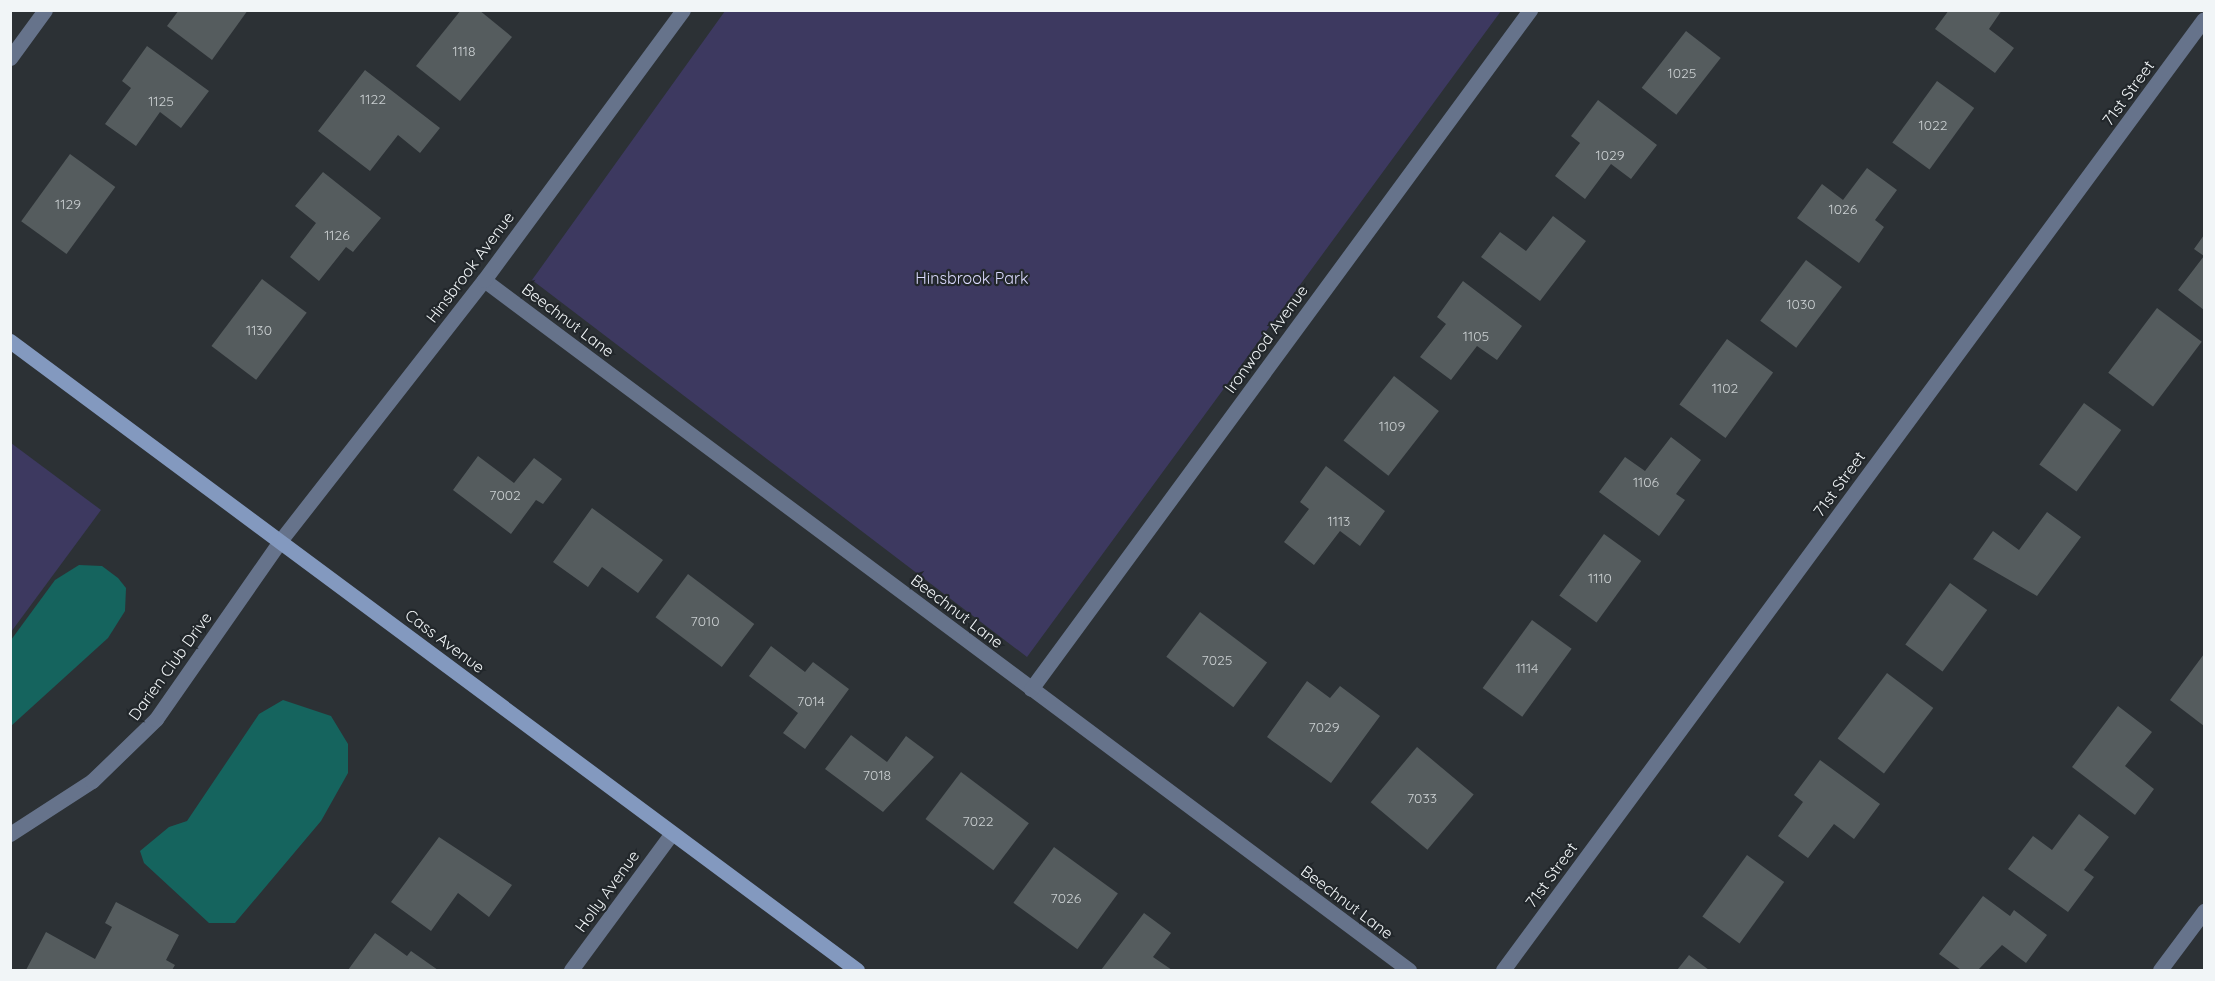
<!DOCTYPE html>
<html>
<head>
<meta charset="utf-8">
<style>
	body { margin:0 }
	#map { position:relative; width:2215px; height:981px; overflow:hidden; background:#2c3135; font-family:Quicksand,sans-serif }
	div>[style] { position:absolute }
	.green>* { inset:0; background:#3d3960 }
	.water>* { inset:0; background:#15645e }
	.building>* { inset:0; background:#555c5e; transform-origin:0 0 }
	.street>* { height:15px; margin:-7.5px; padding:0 7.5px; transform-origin:7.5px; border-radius:7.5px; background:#66738b }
	.secondary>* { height:15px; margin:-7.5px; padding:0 7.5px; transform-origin:7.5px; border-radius:7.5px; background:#8399bf }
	span { translate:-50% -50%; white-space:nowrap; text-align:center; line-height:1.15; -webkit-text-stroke:4.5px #22272b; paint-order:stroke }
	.number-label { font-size:14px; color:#cacfd1 }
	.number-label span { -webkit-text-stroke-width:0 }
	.street-label { font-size:16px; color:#f1f5f7 }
	.park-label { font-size:16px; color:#dbdafd }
	.frame { position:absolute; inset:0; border:12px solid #f1f5f7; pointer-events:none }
</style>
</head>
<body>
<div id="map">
	<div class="green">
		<div style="clip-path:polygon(725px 11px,725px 10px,1501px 11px,1027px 657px,532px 280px)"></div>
		<div style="clip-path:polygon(11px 443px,101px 510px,11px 632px)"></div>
	</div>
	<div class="water">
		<div style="clip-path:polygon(79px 565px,102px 566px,118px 578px,126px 588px,125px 611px,108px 638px,11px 726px,11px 640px,55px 580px)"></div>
		<div style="clip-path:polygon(283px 700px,331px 716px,348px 744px,348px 773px,321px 821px,235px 923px,209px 923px,144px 863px,140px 851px,169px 827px,187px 821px,259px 714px)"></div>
	</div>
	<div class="building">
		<div style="clip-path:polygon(179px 10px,248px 10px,212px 60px,167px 26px)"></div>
		<div style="clip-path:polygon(461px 10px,479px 10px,512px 37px,460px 101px,416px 66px)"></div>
		<div style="clip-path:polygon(1949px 10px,2002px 10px,1989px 29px,2014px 48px,1995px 73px,1935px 29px)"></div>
		<div style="left:1686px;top:31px;width:44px;height:72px;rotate:38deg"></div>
		<div style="clip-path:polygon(147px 46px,209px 91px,181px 128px,160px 112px,136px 146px,105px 124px,131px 88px,122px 81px)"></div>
		<div style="clip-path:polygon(365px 70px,440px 128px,420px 153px,398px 135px,370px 171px,318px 131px)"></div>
		<div style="left:1937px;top:81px;width:46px;height:76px;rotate:36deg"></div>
		<div style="clip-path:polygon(1598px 100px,1657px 145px,1631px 179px,1611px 164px,1585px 199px,1555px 176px,1580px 143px,1571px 136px)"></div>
		<div style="left:70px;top:154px;width:56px;height:83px;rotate:36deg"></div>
		<div style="clip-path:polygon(1867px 168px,1897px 190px,1875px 220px,1884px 227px,1859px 263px,1797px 218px,1822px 184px,1843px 200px)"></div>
		<div style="clip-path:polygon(323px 172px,381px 218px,353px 252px,346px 247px,319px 281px,290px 257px,316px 223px,295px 206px)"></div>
		<div style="clip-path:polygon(1553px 216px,1586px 241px,1540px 301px,1481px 257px,1500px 232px,1526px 251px)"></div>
		<div style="clip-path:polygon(2204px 235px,2204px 310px,2178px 290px,2204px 256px,2194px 249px)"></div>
		<div style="left:1806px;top:260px;width:45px;height:76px;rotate:37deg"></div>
		<div style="left:262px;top:279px;width:56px;height:84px;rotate:37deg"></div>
		<div style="clip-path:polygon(1463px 281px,1522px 326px,1497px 360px,1477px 346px,1451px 380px,1420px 357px,1446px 324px,1437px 317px)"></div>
		<div style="left:2157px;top:308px;width:56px;height:81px;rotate:37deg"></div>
		<div style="left:1727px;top:339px;width:57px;height:81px;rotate:36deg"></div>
		<div style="left:1394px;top:376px;width:57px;height:82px;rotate:38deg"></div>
		<div style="left:2084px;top:403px;width:46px;height:76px;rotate:36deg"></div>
		<div style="clip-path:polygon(1671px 437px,1701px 460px,1676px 494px,1685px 500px,1659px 536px,1599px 492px,1625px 457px,1645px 471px)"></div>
		<div style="clip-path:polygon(478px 456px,514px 483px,534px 458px,562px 479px,543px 504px,536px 500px,511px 534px,453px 490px)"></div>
		<div style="clip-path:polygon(1326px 466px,1385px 511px,1360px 546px,1340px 531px,1314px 565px,1284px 542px,1309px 509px,1300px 502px)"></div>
		<div style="clip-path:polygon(592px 508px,663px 560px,638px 593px,602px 567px,588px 587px,553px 562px)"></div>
		<div style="clip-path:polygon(2047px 512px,2081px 537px,2037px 596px,1973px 559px,1993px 531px,2019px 550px)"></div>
		<div style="left:1604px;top:534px;width:46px;height:76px;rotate:36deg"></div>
		<div style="left:688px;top:574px;width:83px;height:54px;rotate:37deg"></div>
		<div style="left:1950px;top:583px;width:46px;height:76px;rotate:36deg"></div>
		<div style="left:1200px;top:612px;width:84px;height:56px;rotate:37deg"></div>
		<div style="left:1532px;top:620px;width:49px;height:84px;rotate:36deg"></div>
		<div style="clip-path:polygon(771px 646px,805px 672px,813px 662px,849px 689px,805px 749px,783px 733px,798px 713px,749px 676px)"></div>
		<div style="clip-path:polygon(2204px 654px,2204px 726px,2170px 700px)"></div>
		<div style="left:1887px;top:673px;width:58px;height:82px;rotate:37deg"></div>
		<div style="clip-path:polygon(1307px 681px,1330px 698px,1340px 686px,1380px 716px,1331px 783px,1267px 737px)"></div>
		<div style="clip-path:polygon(2118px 706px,2152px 732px,2125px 766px,2154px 789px,2135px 815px,2072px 767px)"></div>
		<div style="clip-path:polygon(851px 735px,887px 762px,906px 736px,934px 757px,883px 812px,825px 769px)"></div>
		<div style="left:1417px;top:747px;width:74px;height:72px;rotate:40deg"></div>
		<div style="clip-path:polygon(1820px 760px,1880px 804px,1854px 839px,1834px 824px,1808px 858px,1778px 836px,1803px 802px,1794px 795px)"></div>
		<div style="left:961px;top:772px;width:85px;height:59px;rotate:37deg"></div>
		<div style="clip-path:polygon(2079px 814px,2109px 837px,2084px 870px,2094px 877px,2068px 912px,2008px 869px,2033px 836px,2052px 850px)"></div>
		<div style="clip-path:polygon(439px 837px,512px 885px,489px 917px,458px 893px,431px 931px,391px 902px)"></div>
		<div style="left:1054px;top:847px;width:79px;height:69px;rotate:36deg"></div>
		<div style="left:1747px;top:855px;width:46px;height:76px;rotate:36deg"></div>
		<div style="clip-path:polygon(1983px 896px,2010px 916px,2014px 910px,2047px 935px,2026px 963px,2002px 945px,1978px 970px,1961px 970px,1939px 954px)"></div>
		<div style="clip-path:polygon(116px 902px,179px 935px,166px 960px,175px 965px,172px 970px,26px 970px,46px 932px,95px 959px,112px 927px,105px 923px)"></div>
		<div style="clip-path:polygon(1144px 913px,1171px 933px,1153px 957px,1172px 970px,1101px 970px)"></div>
		<div style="clip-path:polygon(375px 933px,407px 956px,411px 951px,438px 970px,348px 970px)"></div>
		<div style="clip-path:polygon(1689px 955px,1709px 970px,1677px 970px)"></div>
	</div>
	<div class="street">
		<div style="left:10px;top:58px;width:59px;rotate:-53.9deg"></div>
		<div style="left:484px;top:280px;width:1154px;rotate:36.72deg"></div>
		<div style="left:1031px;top:689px;width:843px;rotate:-53.69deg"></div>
		<div style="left:10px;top:834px;width:98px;rotate:-32.9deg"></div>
		<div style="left:92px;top:781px;width:89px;rotate:-44.1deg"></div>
		<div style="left:156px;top:719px;width:217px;rotate:-55.1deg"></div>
		<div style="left:280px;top:541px;width:331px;rotate:-52deg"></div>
		<div style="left:484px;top:280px;width:335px;rotate:-53.6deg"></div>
		<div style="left:571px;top:970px;width:170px;rotate:-53.6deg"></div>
		<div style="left:1503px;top:970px;width:1181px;rotate:-53.61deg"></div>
		<div style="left:2160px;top:970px;width:74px;rotate:-53.3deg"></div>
	</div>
	<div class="secondary">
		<div style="left:10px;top:341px;width:1055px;rotate:36.6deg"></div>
	</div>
	<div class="number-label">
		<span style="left:464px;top:51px">1118</span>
		<span style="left:1682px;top:73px">1025</span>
		<span style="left:373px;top:99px">1122</span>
		<span style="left:161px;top:101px">1125</span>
		<span style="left:1933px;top:125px">1022</span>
		<span style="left:1610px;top:155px">1029</span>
		<span style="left:68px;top:204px">1129</span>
		<span style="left:1843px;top:209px">1026</span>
		<span style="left:337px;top:235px">1126</span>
		<span style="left:1801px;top:304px">1030</span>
		<span style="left:259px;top:330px">1130</span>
		<span style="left:1476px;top:336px">1105</span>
		<span style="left:1725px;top:388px">1102</span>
		<span style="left:1392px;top:426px">1109</span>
		<span style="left:1646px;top:482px">1106</span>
		<span style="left:505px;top:495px">7002</span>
		<span style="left:1339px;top:521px">1113</span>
		<span style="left:1600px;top:578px">1110</span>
		<span style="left:705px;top:621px">7010</span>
		<span style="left:1217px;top:660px">7025</span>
		<span style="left:1527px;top:668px">1114</span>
		<span style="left:811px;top:701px">7014</span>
		<span style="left:1324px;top:727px">7029</span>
		<span style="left:877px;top:775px">7018</span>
		<span style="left:1422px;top:798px">7033</span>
		<span style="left:978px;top:821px">7022</span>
		<span style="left:1066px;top:898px">7026</span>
	</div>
	<div class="street-label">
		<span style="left:2128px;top:93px;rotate:-54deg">71st Street</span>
		<span style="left:470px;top:267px;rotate:-53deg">Hinsbrook Avenue</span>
		<span style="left:568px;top:320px;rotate:37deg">Beechnut Lane</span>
		<span style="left:1266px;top:339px;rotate:-54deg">Ironwood Avenue</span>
		<span style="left:1839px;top:484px;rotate:-54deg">71st Street</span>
		<span style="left:957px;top:611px;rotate:37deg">Beechnut Lane</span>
		<span style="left:445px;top:641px;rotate:37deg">Cass Avenue</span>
		<span style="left:170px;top:666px;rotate:-54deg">Darien Club Drive</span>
		<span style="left:1551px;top:875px;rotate:-54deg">71st Street</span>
		<span style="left:607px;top:891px;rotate:-54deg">Holly Avenue</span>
		<span style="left:1347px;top:902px;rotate:37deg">Beechnut Lane</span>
	</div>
	<div class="park-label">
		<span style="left:972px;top:278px">Hinsbrook Park</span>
	</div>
	<div class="frame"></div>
</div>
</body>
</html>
